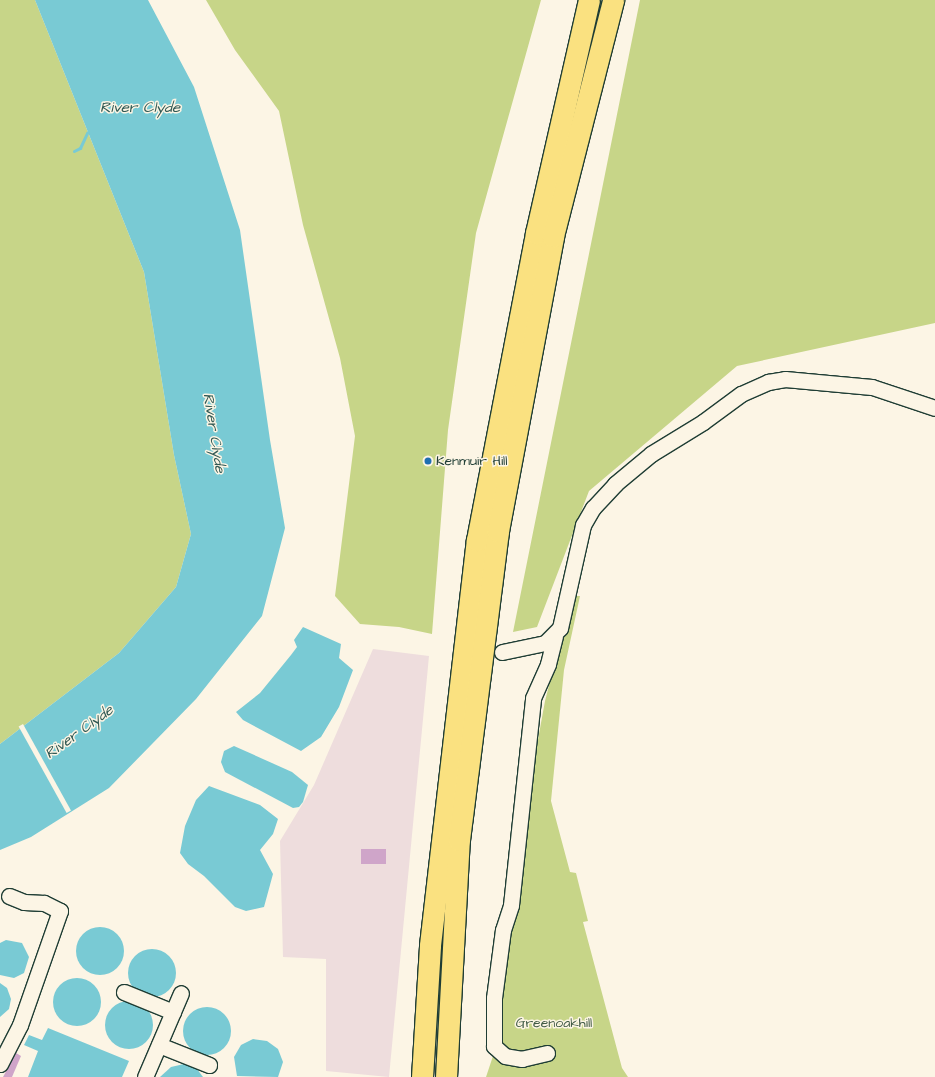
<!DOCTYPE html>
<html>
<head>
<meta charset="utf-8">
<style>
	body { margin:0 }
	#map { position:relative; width:935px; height:1077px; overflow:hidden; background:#fcf5e5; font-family:"Architects Daughter",sans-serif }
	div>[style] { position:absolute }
	.built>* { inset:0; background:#edd }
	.green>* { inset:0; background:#c7d588 }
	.water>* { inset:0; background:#79cad4 }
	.round { border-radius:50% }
	.pier>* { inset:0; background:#fcf5e5; transform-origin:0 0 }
	.stream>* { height:3px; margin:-1.5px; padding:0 1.5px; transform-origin:1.5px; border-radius:1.5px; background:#79cad4 }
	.building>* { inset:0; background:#cfa5c9; transform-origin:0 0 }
	.roads { filter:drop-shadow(1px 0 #1f3d34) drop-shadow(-1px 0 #1f3d34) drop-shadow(0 1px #1f3d34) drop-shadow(0 -1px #1f3d34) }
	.minor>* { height:15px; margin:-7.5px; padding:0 7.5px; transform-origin:7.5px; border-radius:7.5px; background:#fcf5e5 }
	.highway>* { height:21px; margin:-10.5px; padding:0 10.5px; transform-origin:10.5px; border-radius:10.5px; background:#fae180 }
	.dots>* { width:11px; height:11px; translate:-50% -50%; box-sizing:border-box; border:2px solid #fcf5e5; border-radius:50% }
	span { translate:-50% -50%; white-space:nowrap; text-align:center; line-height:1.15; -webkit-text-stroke:3px #fcf5e5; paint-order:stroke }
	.poi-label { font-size:14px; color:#1f3d34 }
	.left { translate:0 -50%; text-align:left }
	.park-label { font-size:14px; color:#415b45 }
	.water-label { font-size:15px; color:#315954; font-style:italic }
</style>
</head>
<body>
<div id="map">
	<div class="built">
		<div style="clip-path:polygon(373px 649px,429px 656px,389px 1077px,326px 1071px,326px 959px,283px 957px,280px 841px,314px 785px)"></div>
	</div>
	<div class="green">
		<div style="clip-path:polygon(0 0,35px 0,144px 272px,174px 455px,191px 534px,176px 587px,119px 653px,0 744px)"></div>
		<div style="clip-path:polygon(206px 0,541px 0,476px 233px,448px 430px,432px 634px,399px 627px,360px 624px,335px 596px,355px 436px,340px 358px,303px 225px,279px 111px,235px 50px)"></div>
		<div style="clip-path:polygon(640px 0,935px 0,935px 323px,737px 366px,589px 491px,537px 627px,513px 632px)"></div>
		<div style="clip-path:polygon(572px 596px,580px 596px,564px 670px,551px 801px,570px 872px,576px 873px,588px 921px,583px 922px,622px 1068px,628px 1077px,486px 1077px,498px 1041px,525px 811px,545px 701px)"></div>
	</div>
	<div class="water">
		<div style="clip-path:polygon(35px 0,148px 0,194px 87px,240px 230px,270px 440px,285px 528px,262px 616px,196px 699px,109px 788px,31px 837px,0 850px,0 744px,119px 653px,176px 587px,191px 534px,174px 455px,144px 272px)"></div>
		<div style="clip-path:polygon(303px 627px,341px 644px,339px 658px,353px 670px,339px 707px,321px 737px,301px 751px,243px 720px,236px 712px,260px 693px,291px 655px,297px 647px,294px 640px)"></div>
		<div style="clip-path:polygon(234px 746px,292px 772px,308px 785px,303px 802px,299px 807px,293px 808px,225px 772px,221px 762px,224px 751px)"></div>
		<div style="clip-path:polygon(209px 786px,260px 805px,278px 819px,273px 834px,260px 850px,273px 874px,264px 907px,246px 911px,235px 907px,204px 876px,188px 864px,180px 853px,185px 826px,196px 800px)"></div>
		<div class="round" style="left:76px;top:927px;width:48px;height:48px"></div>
		<div style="clip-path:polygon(6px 940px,22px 943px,29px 957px,24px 973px,14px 978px,0 975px,0 943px)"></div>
		<div class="round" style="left:128px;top:949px;width:48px;height:48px"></div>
		<div class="round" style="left:53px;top:978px;width:48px;height:48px"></div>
		<div style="clip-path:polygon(0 983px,7px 988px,11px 999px,9px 1009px,0 1017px)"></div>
		<div class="round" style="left:105px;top:1001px;width:48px;height:48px"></div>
		<div class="round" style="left:183px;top:1007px;width:48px;height:48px"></div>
		<div style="clip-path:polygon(48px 1028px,129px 1061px,122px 1077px,28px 1077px,38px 1051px,24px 1045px,29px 1035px,42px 1040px)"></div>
		<div style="clip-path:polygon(253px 1039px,267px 1041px,278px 1049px,283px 1062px,278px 1077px,237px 1076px,234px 1057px,241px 1045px)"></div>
		<div style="clip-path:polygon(184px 1064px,197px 1069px,203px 1077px,160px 1077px,171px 1067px)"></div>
	</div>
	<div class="pier">
		<div style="left:23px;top:724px;width:99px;height:5px;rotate:61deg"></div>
	</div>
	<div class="stream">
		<div style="left:74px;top:151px;width:7px;rotate:-27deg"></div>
		<div style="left:80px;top:148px;width:17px;rotate:-65deg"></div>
	</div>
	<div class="building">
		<div style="left:361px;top:849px;width:25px;height:15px"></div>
		<div style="clip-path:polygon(16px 1053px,21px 1056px,12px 1077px,3px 1077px)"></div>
	</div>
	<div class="roads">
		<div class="minor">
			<div style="left:502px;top:652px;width:44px;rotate:-11.8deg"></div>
			<div style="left:545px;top:643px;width:21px;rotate:-45deg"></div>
			<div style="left:560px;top:628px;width:106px;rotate:-77.4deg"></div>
			<div style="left:583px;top:525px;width:20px;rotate:-60deg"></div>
			<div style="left:593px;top:508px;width:33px;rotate:-47deg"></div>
			<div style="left:615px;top:484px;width:47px;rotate:-39.8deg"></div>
			<div style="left:651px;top:454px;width:61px;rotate:-31.6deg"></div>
			<div style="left:703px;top:422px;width:47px;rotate:-36.4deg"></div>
			<div style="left:741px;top:394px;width:30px;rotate:-24deg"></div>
			<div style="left:768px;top:382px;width:17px;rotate:-10deg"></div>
			<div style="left:785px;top:379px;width:87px;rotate:5.3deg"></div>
			<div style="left:872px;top:387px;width:66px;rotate:18.4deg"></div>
			<div style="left:124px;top:992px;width:53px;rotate:22.2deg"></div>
			<div style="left:159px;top:1045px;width:54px;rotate:21.8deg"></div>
			<div style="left:547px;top:1053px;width:26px;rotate:167deg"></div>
			<div style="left:522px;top:1059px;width:17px;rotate:-170deg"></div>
			<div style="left:505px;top:1056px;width:15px;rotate:-138deg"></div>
			<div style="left:494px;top:1046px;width:48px;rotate:-90deg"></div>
			<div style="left:494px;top:998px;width:69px;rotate:-82.5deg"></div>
			<div style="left:503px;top:930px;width:26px;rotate:-72deg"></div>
			<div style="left:511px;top:905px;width:208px;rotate:-83.9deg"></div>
			<div style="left:533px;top:698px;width:37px;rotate:-66deg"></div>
			<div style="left:548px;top:664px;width:29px;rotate:-76deg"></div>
			<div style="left:0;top:1064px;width:44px;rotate:-62.9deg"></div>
			<div style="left:20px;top:1025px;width:121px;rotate:-70.7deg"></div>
			<div style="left:60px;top:911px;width:18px;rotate:-153deg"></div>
			<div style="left:44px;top:903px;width:20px;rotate:-177deg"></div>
			<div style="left:24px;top:902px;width:16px;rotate:-158deg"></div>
			<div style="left:145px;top:1077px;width:91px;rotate:-66.8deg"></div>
		</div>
		<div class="highway">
			<div style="left:422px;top:1077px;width:132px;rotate:-86.5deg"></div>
			<div style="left:430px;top:945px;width:408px;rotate:-83.4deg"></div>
			<div style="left:477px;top:540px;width:313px;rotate:-79.1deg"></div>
			<div style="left:536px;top:233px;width:239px;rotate:-77.2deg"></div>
			<div style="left:446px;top:1077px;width:237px;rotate:-86.9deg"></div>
			<div style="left:459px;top:840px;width:311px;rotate:-82.8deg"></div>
			<div style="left:498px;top:531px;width:300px;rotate:-79.4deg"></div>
			<div style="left:553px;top:236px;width:244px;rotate:-75.7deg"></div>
		</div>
	</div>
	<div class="dots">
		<div style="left:428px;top:461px;background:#1f6fb2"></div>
	</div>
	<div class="poi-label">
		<span class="left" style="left:436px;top:461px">Kenmuir Hill</span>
	</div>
	<div class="park-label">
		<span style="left:554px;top:1023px">Greenoakhill</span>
	</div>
	<div class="water-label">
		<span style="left:140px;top:108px">River Clyde</span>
		<span style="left:214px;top:433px;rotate:81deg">River Clyde</span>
		<span style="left:79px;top:732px;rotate:-36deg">River Clyde</span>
	</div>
</div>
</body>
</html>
